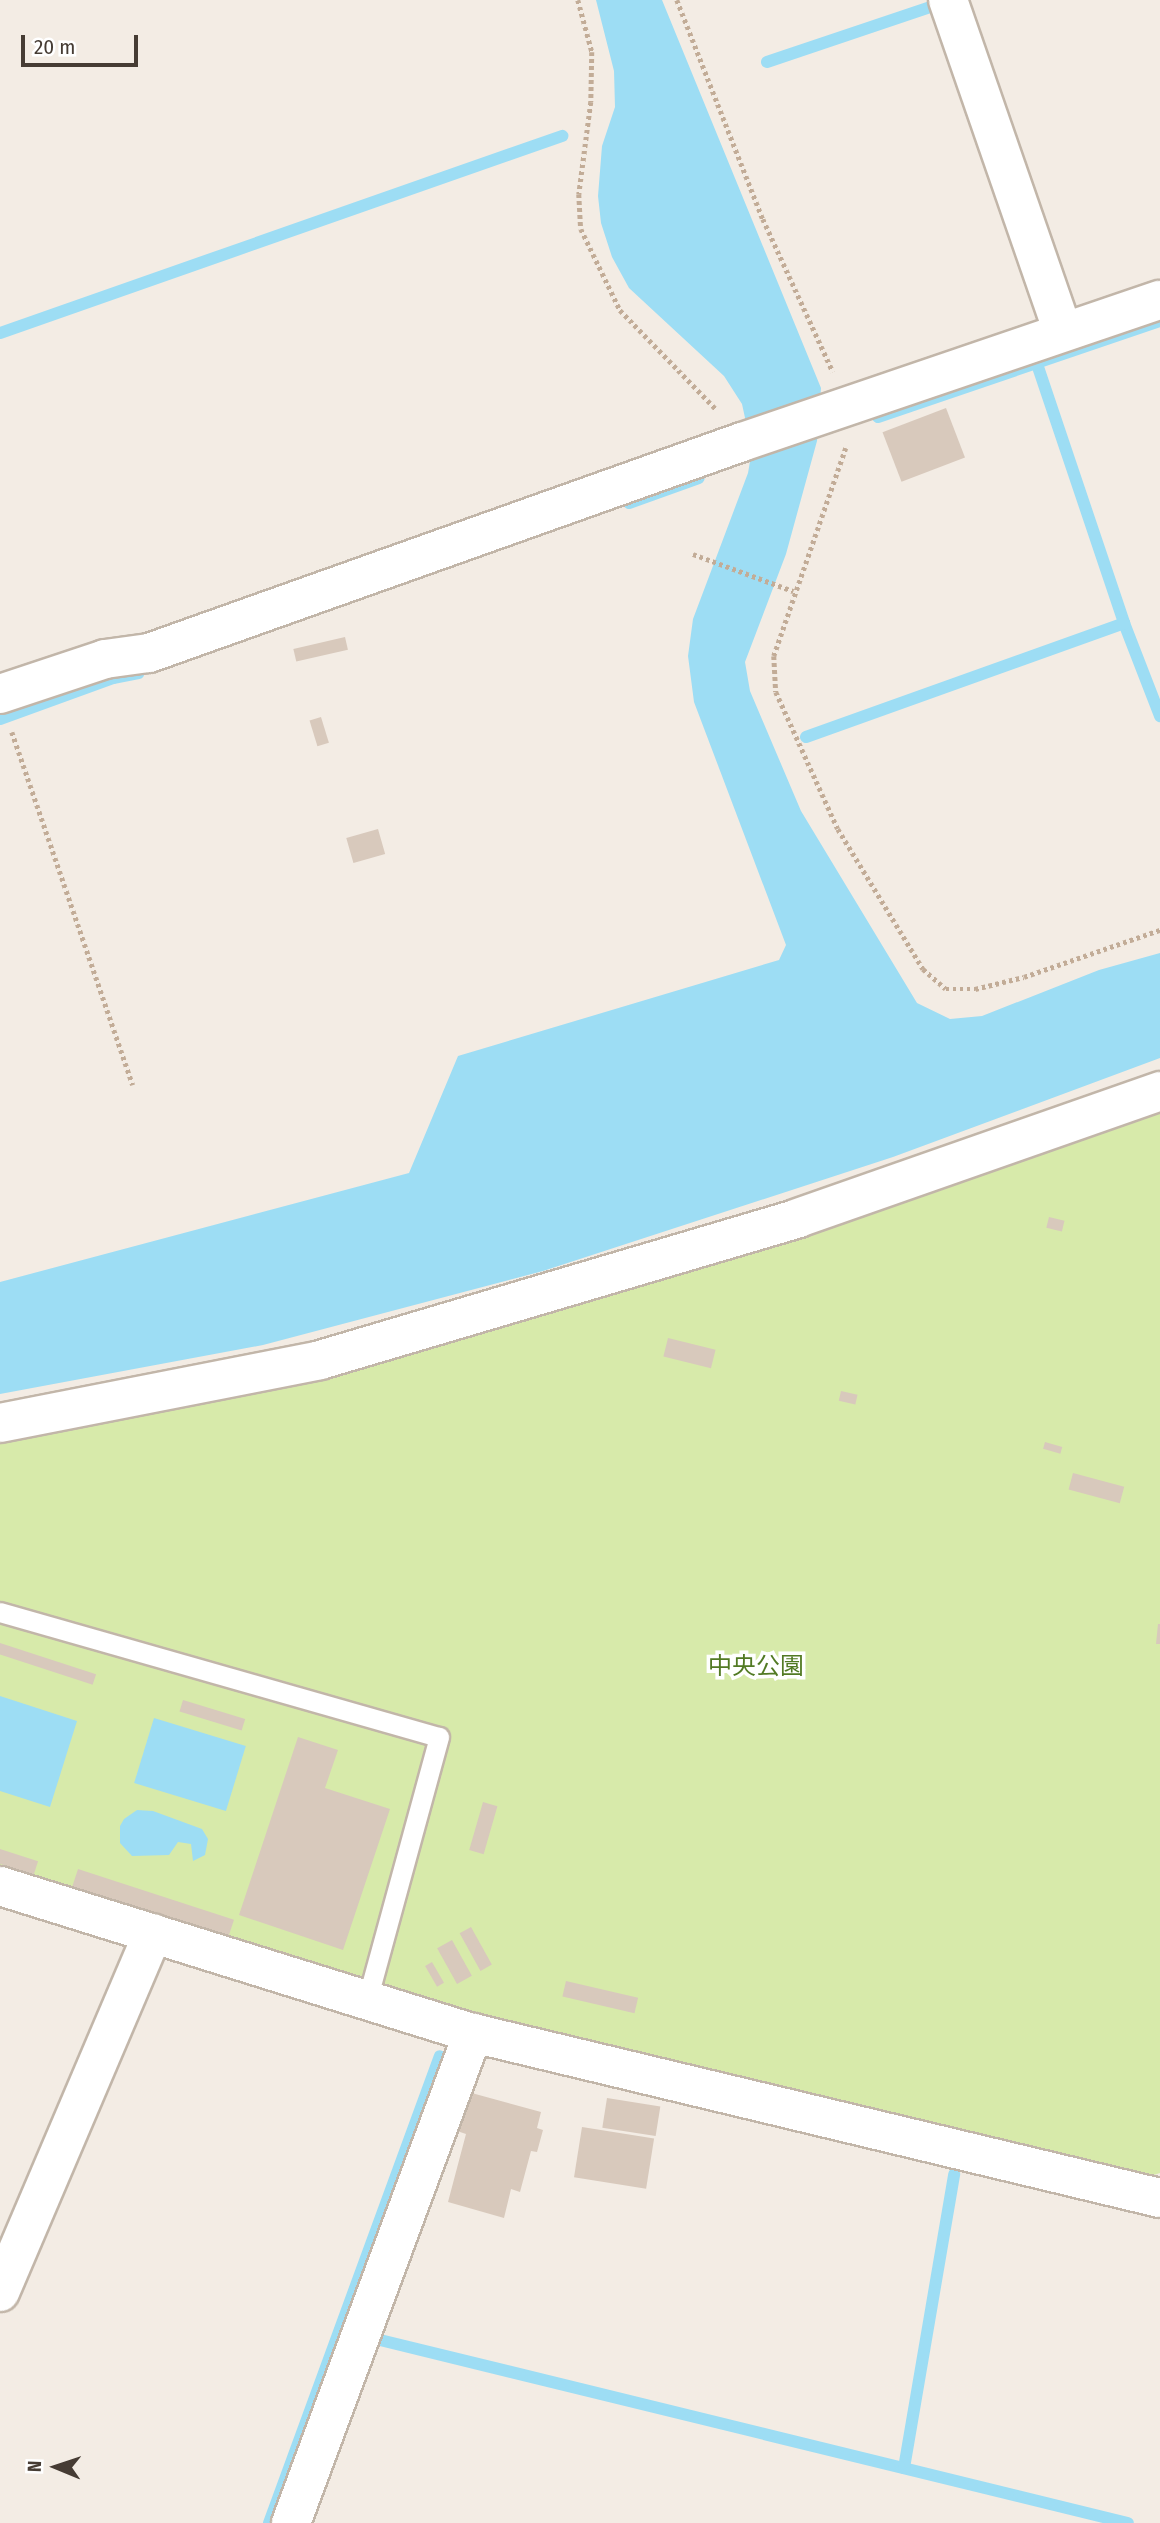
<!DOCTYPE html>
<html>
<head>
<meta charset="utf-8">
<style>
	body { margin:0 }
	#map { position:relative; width:1160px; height:2523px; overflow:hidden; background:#f3ece4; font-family:"Fira Sans Condensed","Noto Sans JP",sans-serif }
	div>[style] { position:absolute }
	.green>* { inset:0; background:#d7eaaa }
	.water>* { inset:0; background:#9dddf4; transform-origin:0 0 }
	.stream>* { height:12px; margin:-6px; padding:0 6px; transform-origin:6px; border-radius:6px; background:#9dddf4 }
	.building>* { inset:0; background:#d8c9bc; transform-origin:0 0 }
	.path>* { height:4.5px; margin-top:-2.25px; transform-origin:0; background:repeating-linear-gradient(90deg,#c2ac97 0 3.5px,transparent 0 7px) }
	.roads { filter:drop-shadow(2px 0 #c2b6a9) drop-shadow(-2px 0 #c2b6a9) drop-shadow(0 2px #c2b6a9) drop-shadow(0 -2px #c2b6a9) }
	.lane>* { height:19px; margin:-9.5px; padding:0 9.5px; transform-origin:9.5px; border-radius:9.5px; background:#fff }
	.street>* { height:38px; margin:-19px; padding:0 19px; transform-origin:19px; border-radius:19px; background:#fff }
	span { translate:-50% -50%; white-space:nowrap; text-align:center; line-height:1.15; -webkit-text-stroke:7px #fff; paint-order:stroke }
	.park-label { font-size:24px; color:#527a24 }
	.north { position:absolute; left:21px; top:2432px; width:70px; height:70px; -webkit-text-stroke:5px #fff; paint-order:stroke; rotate:272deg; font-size:19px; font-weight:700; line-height:28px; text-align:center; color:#463c34 }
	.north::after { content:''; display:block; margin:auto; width:24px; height:32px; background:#463c34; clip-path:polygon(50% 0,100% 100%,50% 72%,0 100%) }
	.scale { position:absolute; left:21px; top:35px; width:117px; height:32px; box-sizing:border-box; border:4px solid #463c34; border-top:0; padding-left:9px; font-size:21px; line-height:24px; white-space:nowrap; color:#463c34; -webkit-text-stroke:5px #fff; paint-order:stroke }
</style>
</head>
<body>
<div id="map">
	<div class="green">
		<div style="clip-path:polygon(1160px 1103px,1160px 2173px,1141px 2179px,409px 1997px,0 1871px,0 1438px)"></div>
	</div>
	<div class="water">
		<div style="clip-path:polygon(596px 0,662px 0,821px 388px,817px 441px,786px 554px,745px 662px,750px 691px,801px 811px,917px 1003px,950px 1019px,982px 1016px,1099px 970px,1160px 953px,1160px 1058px,893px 1157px,543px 1271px,263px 1345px,0 1394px,0 1282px,409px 1173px,458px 1056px,779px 960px,786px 945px,694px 702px,688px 656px,693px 619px,748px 473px,752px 450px,742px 404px,724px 376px,629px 288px,612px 257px,601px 223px,598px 196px,602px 146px,615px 107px,614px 71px)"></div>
		<div style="clip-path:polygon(0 1696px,77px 1721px,50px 1807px,0 1791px)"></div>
		<div style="left:154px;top:1718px;width:96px;height:68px;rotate:17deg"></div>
		<div style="clip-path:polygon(137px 1810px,153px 1811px,202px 1829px,208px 1839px,205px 1855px,193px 1861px,191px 1844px,178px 1842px,169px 1855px,132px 1856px,120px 1843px,120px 1826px,124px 1819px)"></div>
	</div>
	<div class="stream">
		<div style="left:767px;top:62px;width:172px;rotate:-18.6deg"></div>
		<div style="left:0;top:333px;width:596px;rotate:-19.32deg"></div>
		<div style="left:1037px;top:364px;width:273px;rotate:71.4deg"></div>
		<div style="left:1124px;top:623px;width:100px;rotate:68.8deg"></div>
		<div style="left:878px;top:417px;width:298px;rotate:-18.8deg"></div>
		<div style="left:629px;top:503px;width:74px;rotate:-19.7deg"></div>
		<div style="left:0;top:719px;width:120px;rotate:-19.9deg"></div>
		<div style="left:113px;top:678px;width:26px;rotate:-11deg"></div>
		<div style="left:806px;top:737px;width:338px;rotate:-19.7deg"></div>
		<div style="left:376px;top:2339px;width:774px;rotate:13.75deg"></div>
		<div style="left:904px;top:2468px;width:298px;rotate:-80.3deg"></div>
		<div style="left:269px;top:2523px;width:497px;rotate:-69.9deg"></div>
	</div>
	<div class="building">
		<div style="left:946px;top:408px;width:53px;height:68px;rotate:69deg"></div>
		<div style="left:345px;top:637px;width:13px;height:53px;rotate:77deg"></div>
		<div style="left:321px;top:717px;width:27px;height:12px;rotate:73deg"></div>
		<div style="left:378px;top:829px;width:26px;height:33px;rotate:74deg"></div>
		<div style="left:1049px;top:1217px;width:16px;height:11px;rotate:14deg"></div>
		<div style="left:668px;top:1338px;width:49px;height:19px;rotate:14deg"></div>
		<div style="left:841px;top:1391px;width:17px;height:10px;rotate:13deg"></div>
		<div style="left:1045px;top:1442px;width:18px;height:7px;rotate:16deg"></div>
		<div style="left:1073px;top:1473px;width:53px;height:17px;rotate:15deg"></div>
		<div style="clip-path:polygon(1158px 1624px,1160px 1624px,1160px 1644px,1156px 1644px)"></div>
		<div style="left:0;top:1643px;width:101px;height:11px;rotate:18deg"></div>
		<div style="left:183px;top:1700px;width:65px;height:12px;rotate:17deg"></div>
		<div style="clip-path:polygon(298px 1737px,338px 1750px,325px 1788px,390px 1809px,343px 1950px,239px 1915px)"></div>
		<div style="left:483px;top:1802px;width:15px;height:50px;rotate:16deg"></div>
		<div style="left:0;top:1849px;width:40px;height:14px;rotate:18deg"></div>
		<div style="left:78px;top:1869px;width:164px;height:20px;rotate:18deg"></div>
		<div style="left:471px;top:1927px;width:43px;height:13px;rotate:61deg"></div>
		<div style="left:452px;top:1940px;width:41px;height:17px;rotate:61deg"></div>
		<div style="left:432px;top:1962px;width:24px;height:8px;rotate:60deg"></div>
		<div style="left:566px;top:1981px;width:74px;height:16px;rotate:13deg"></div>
		<div style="clip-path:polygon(468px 2092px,541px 2112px,537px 2128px,543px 2130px,537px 2152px,531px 2151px,520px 2192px,511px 2189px,504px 2218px,448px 2202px,466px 2134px,457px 2131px)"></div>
		<div style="left:607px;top:2098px;width:54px;height:30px;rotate:9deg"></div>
		<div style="left:582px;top:2127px;width:73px;height:51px;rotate:9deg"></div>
	</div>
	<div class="path">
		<div style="left:578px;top:0;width:54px;rotate:74.9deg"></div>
		<div style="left:592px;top:52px;width:50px;rotate:91.1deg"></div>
		<div style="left:591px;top:102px;width:93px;rotate:97.4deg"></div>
		<div style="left:579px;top:194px;width:35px;rotate:87deg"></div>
		<div style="left:581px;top:229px;width:90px;rotate:64.3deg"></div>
		<div style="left:620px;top:310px;width:139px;rotate:45.9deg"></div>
		<div style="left:677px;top:0;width:235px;rotate:68.6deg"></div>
		<div style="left:763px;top:219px;width:168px;rotate:65.4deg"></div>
		<div style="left:846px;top:448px;width:220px;rotate:109.1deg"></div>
		<div style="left:774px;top:656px;width:36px;rotate:87deg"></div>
		<div style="left:776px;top:692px;width:150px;rotate:65.7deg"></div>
		<div style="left:838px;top:829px;width:164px;rotate:58.7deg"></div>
		<div style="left:923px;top:969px;width:30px;rotate:41deg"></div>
		<div style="left:946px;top:989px;width:29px"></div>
		<div style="left:975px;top:989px;width:50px;rotate:-13.8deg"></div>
		<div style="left:1024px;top:977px;width:144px;rotate:-19.1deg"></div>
		<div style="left:693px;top:554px;width:107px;rotate:20.3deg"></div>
		<div style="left:12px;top:732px;width:373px;rotate:71.1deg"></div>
	</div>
	<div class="roads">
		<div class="lane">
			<div style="left:0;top:1612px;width:456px;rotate:15.9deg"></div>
			<div style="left:439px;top:1737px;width:273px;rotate:105.3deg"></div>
		</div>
		<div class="street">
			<div style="left:948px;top:0;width:351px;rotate:70.9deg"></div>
			<div style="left:0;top:694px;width:111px;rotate:-18.4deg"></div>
			<div style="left:105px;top:659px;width:44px;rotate:-7.8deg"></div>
			<div style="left:149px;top:653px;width:629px;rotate:-19.59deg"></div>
			<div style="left:742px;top:442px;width:441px;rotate:-18.8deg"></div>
			<div style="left:0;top:1423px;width:326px;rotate:-11.1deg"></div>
			<div style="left:320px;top:1360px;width:499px;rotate:-16.5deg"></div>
			<div style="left:798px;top:1218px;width:384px;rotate:-19.3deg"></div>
			<div style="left:0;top:1886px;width:495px;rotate:17.3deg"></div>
			<div style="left:473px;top:2033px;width:707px;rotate:13.51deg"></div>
			<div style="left:0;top:2292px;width:390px;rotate:-66.9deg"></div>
			<div style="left:291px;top:2523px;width:523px;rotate:-69.62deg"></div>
		</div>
	</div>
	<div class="park-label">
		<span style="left:756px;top:1667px">中央公園</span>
	</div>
	<div class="north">N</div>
	<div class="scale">20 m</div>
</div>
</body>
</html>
